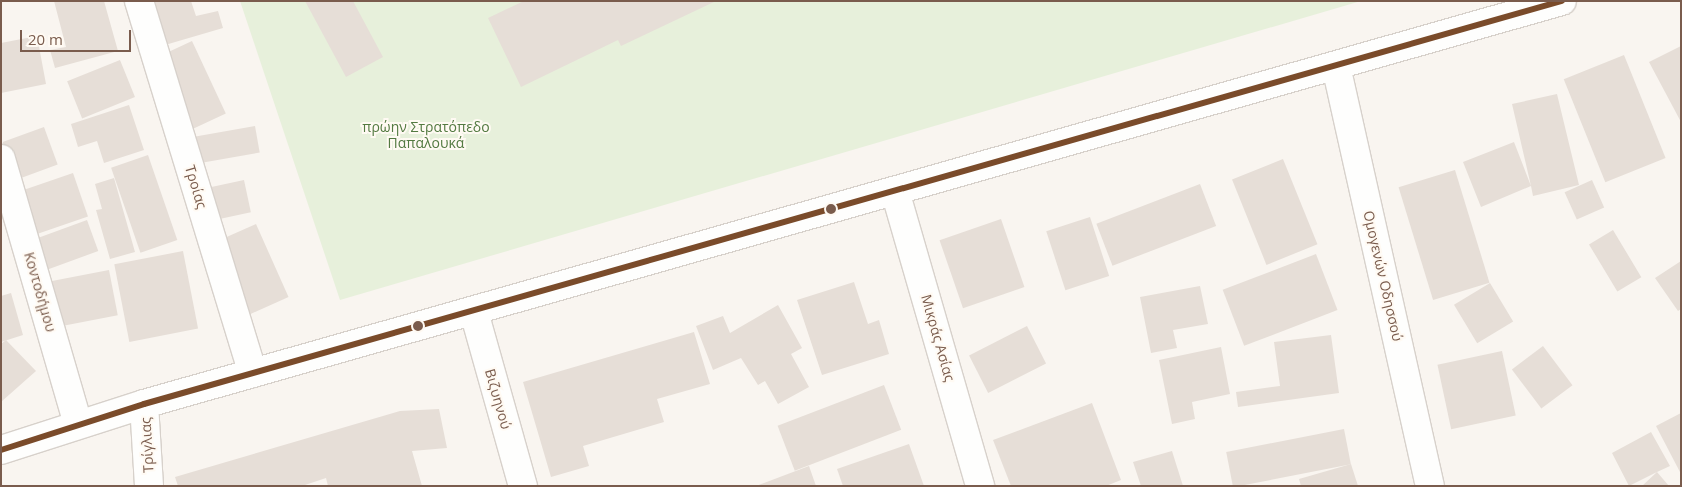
<!DOCTYPE html>
<html>
<head>
<meta charset="utf-8">
<style>
	body { margin:0 }
	#map { position:relative; width:1682px; height:487px; overflow:hidden; background:#f9f5f0; font-family:"Open Sans",sans-serif }
	div>[style] { position:absolute }
	.green>* { inset:0; background:#e7f0db }
	.building>* { inset:0; background:#e6ded7; transform-origin:0 0 }
	.roads { filter:drop-shadow(1px 0 #d7d1cb) drop-shadow(-1px 0 #d7d1cb) drop-shadow(0 1px #d7d1cb) drop-shadow(0 -1px #d7d1cb) }
	.street>* { height:28px; margin:-14px; padding:0 14px; transform-origin:14px; border-radius:14px; background:#fefefd }
	.secondary>* { height:28px; margin:-14px; padding:0 14px; transform-origin:14px; border-radius:14px; background:#fefefd }
	.bus-1>* { height:6px; margin:-3px; padding:0 3px; transform-origin:3px; border-radius:3px; background:#7a4b2a }
	.dots>* { width:14px; height:14px; translate:-50% -50%; box-sizing:border-box; border:2px solid #fffaf3; border-radius:50% }
	span { translate:-50% -50%; white-space:nowrap; text-align:center; line-height:1.15; -webkit-text-stroke:4px #fffaf3; paint-order:stroke }
	.park-label { font-size:14px; color:#537a41 }
	.street-label { font-size:14px; color:#7a5c4d }
	.frame { position:absolute; inset:0; border:2px solid #7a5c4d; pointer-events:none }
	.scale { position:absolute; left:20px; top:30px; width:111px; height:22px; box-sizing:border-box; border:2px solid #7a5c4d; border-top:0; padding-left:6px; font-size:15px; line-height:18px; white-space:nowrap; color:#7a5c4d; -webkit-text-stroke:4px #fffaf3; paint-order:stroke }
</style>
</head>
<body>
<div id="map">
	<div class="green">
		<div style="clip-path:polygon(240px 1px,1361px 1px,340px 300px)"></div>
	</div>
	<div class="building">
		<div style="clip-path:polygon(54px 1px,104px 1px,118px 51px,55px 68px,50px 50px,66px 47px)"></div>
		<div style="clip-path:polygon(152px 1px,191px 1px,196px 16px,218px 11px,223px 28px,165px 45px)"></div>
		<div style="clip-path:polygon(305px 1px,353px 1px,383px 57px,346px 77px)"></div>
		<div style="clip-path:polygon(524px 1px,716px 1px,621px 46px,618px 40px,521px 87px,488px 18px)"></div>
		<div style="clip-path:polygon(37px 36px,46px 84px,1px 93px,1px 43px)"></div>
		<div style="left:192px;top:41px;width:80px;height:39px;rotate:65deg"></div>
		<div style="clip-path:polygon(1681px 46px,1681px 122px,1649px 62px)"></div>
		<div style="left:1624px;top:55px;width:111px;height:65px;rotate:68deg"></div>
		<div style="left:120px;top:60px;width:40px;height:57px;rotate:68deg"></div>
		<div style="clip-path:polygon(1557px 94px,1579px 185px,1533px 196px,1531px 186px,1481px 207px,1463px 162px,1514px 142px,1531px 186px,1512px 104px)"></div>
		<div style="clip-path:polygon(129px 105px,144px 150px,104px 163px,97px 141px,78px 147px,71px 124px)"></div>
		<div style="left:255px;top:126px;width:27px;height:66px;rotate:80deg"></div>
		<div style="left:44px;top:127px;width:40px;height:44px;rotate:70deg"></div>
		<div style="left:148px;top:155px;width:90px;height:39px;rotate:71deg"></div>
		<div style="left:1283px;top:159px;width:92px;height:55px;rotate:68deg"></div>
		<div style="left:1455px;top:170px;width:118px;height:59px;rotate:73deg"></div>
		<div style="left:73px;top:173px;width:46px;height:60px;rotate:71deg"></div>
		<div style="clip-path:polygon(114px 178px,135px 252px,110px 259px,96px 210px,102px 209px,95px 184px)"></div>
		<div style="left:244px;top:180px;width:33px;height:44px;rotate:78deg"></div>
		<div style="left:1592px;top:180px;width:30px;height:30px;rotate:66deg"></div>
		<div style="left:1200px;top:184px;width:45px;height:111px;rotate:69deg"></div>
		<div style="left:1090px;top:217px;width:62px;height:46px;rotate:72deg"></div>
		<div style="left:1001px;top:219px;width:72px;height:65px;rotate:71deg"></div>
		<div style="left:87px;top:220px;width:33px;height:56px;rotate:70deg"></div>
		<div style="left:256px;top:224px;width:80px;height:47px;rotate:66deg"></div>
		<div style="left:1613px;top:230px;width:55px;height:28px;rotate:59deg"></div>
		<div style="left:183px;top:251px;width:79px;height:70px;rotate:79deg"></div>
		<div style="left:1316px;top:254px;width:60px;height:100px;rotate:69deg"></div>
		<div style="clip-path:polygon(1681px 261px,1681px 309px,1678px 311px,1655px 278px)"></div>
		<div style="left:109px;top:270px;width:46px;height:66px;rotate:79deg"></div>
		<div style="clip-path:polygon(854px 282px,868px 324px,879px 320px,889px 354px,822px 375px,797px 300px)"></div>
		<div style="left:1490px;top:283px;width:45px;height:42px;rotate:59deg"></div>
		<div style="clip-path:polygon(1200px 286px,1208px 324px,1173px 330px,1177px 348px,1151px 353px,1140px 297px)"></div>
		<div style="clip-path:polygon(11px 293px,23px 335px,1px 342px,1px 296px)"></div>
		<div style="clip-path:polygon(778px 305px,802px 348px,791px 354px,809px 387px,778px 404px,765px 381px,758px 385px,741px 358px,713px 370px,696px 326px,723px 316px,730px 333px)"></div>
		<div style="left:1027px;top:326px;width:42px;height:65px;rotate:63deg"></div>
		<div style="clip-path:polygon(694px 332px,710px 384px,657px 399px,664px 422px,583px 446px,589px 466px,551px 477px,523px 382px)"></div>
		<div style="clip-path:polygon(1331px 335px,1339px 393px,1238px 407px,1236px 392px,1280px 386px,1274px 342px)"></div>
		<div style="clip-path:polygon(6px 340px,36px 371px,1px 402px,1px 344px)"></div>
		<div style="left:1543px;top:346px;width:49px;height:39px;rotate:53deg"></div>
		<div style="clip-path:polygon(1221px 347px,1230px 394px,1192px 402px,1195px 419px,1172px 424px,1159px 360px)"></div>
		<div style="left:1502px;top:351px;width:66px;height:66px;rotate:78deg"></div>
		<div style="left:884px;top:385px;width:48px;height:114px;rotate:69deg"></div>
		<div style="clip-path:polygon(1092px 403px,1121px 480px,1106px 486px,1011px 486px,993px 440px)"></div>
		<div style="clip-path:polygon(439px 409px,447px 448px,412px 451px,422px 486px,328px 486px,326px 478px,302px 486px,178px 486px,175px 477px,400px 411px)"></div>
		<div style="clip-path:polygon(1681px 413px,1681px 474px,1656px 426px)"></div>
		<div style="left:1344px;top:429px;width:36px;height:120px;rotate:79deg"></div>
		<div style="clip-path:polygon(1651px 432px,1670px 466px,1657px 472px,1669px 486px,1642px 486px,1657px 472px,1629px 486px,1612px 453px)"></div>
		<div style="clip-path:polygon(909px 444px,924px 486px,843px 486px,837px 469px)"></div>
		<div style="clip-path:polygon(1172px 451px,1183px 486px,1141px 486px,1133px 462px)"></div>
		<div style="clip-path:polygon(1351px 464px,1358px 486px,1301px 486px,1299px 479px)"></div>
		<div style="clip-path:polygon(809px 466px,816px 486px,756px 486px)"></div>
	</div>
	<div class="roads">
		<div class="street">
			<div style="left:139px;top:1px;width:389px;rotate:73deg"></div>
			<div style="left:1336px;top:66px;width:430px;rotate:77.4deg"></div>
			<div style="left:1px;top:159px;width:276px;rotate:73.8deg"></div>
			<div style="left:895px;top:191px;width:307px;rotate:73.9deg"></div>
			<div style="left:474px;top:312px;width:181px;rotate:74.3deg"></div>
			<div style="left:144px;top:404px;width:82px;rotate:86.5deg"></div>
		</div>
		<div class="secondary">
			<div style="left:1px;top:450px;width:150px;rotate:-17.8deg"></div>
			<div style="left:144px;top:404px;width:1474px;rotate:-15.87deg"></div>
		</div>
	</div>
	<div class="bus-1">
		<div style="left:1px;top:450px;width:150px;rotate:-17.8deg"></div>
		<div style="left:144px;top:404px;width:1474px;rotate:-15.87deg"></div>
	</div>
	<div class="dots">
		<div style="left:831px;top:209px;background:#7a5c4d"></div>
		<div style="left:418px;top:326px;background:#7a5c4d"></div>
	</div>
	<div class="park-label">
		<span style="left:426px;top:135px">πρώην Στρατόπεδο<br>Παπαλουκά</span>
	</div>
	<div class="street-label">
		<span style="left:196px;top:187px;rotate:73deg">Τροίας</span>
		<span style="left:1383px;top:276px;rotate:77deg">Ομογενών Οδησσού</span>
		<span style="left:40px;top:292px;rotate:74deg">Κοντοδήμου</span>
		<span style="left:938px;top:338px;rotate:74deg">Μικράς Ασίας</span>
		<span style="left:498px;top:399px;rotate:74deg">Βιζυηνού</span>
		<span style="left:147px;top:445px;rotate:-93deg">Τρίγλιας</span>
	</div>
	<div class="frame"></div>
	<div class="scale">20 m</div>
</div>
</body>
</html>
